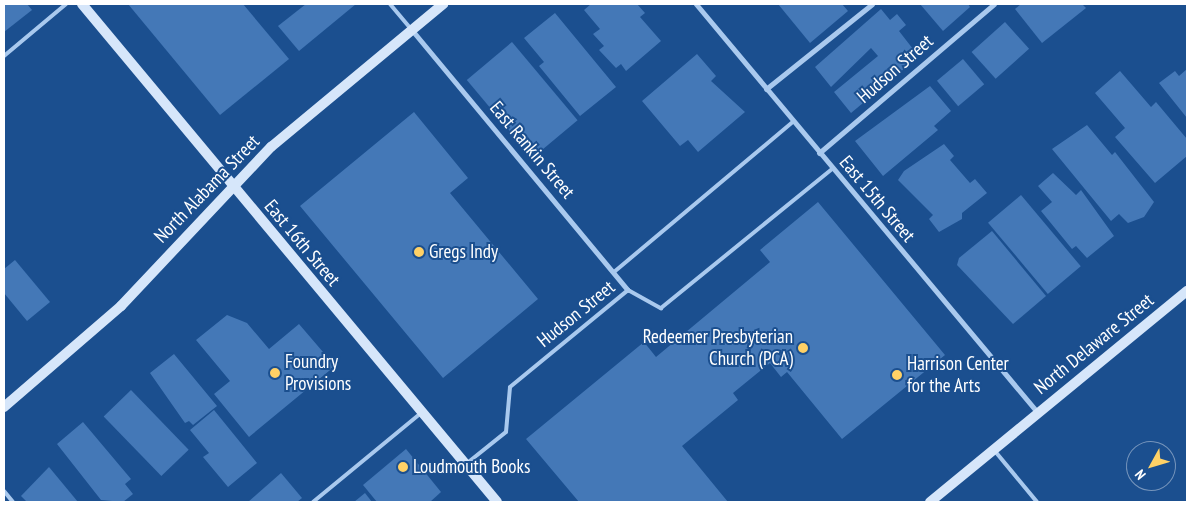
<!DOCTYPE html>
<html>
<head>
<meta charset="utf-8">
<style>
	body { margin:0 }
	#map { position:relative; width:1191px; height:506px; overflow:hidden; background:#1b4f8f; font-family:"PT Sans Narrow",sans-serif }
	div>[style] { position:absolute }
	.building>* { inset:0; background:#4478b7; transform-origin:0 0 }
	.lane>* { height:4px; margin:-2px; padding:0 2px; transform-origin:2px; border-radius:2px; background:#a9c9ee }
	.street>* { height:5px; margin:-2.5px; padding:0 2.5px; transform-origin:2.5px; border-radius:2.5px; background:#a9c9ee }
	.secondary>* { height:10px; margin:-5px; padding:0 5px; transform-origin:5px; border-radius:5px; background:#d6e6fa }
	.dots>* { width:14px; height:14px; translate:-50% -50%; box-sizing:border-box; border:2px solid #1b4f8f; border-radius:50% }
	span { translate:-50% -50%; white-space:nowrap; text-align:center; line-height:1.15; -webkit-text-stroke:4px #1b4f8f; paint-order:stroke }
	.street-label { font-size:19px; color:#fff }
	.poi-label { font-size:19px; color:#fff }
	.left { translate:0 -50%; text-align:left }
	.right { translate:-100% -50%; text-align:right }
	.frame { position:absolute; inset:0; border:5px solid #fff; pointer-events:none }
	.north { position:absolute; left:1126px; top:441px; width:50px; height:50px; box-sizing:border-box; background:#1b4f8f; border:1px solid #7695bc; border-radius:50%; rotate:231deg; font-size:14px; font-weight:700; line-height:20px; text-align:center; color:#fff }
	.north::after { content:''; display:block; margin:auto; width:18px; height:22px; background:#ffd166; clip-path:polygon(50% 0,100% 100%,50% 72%,0 100%) }
</style>
</head>
<body>
<div id="map">
	<div class="building">
		<div style="clip-path:polygon(4px 4px,27px 4px,32px 10px,4px 32px)"></div>
		<div style="clip-path:polygon(128px 4px,243px 4px,289px 59px,220px 115px)"></div>
		<div style="clip-path:polygon(306px 4px,356px 4px,299px 51px,278px 26px)"></div>
		<div style="clip-path:polygon(591px 4px,637px 4px,645px 13px,640px 17px,661px 41px,626px 71px,621px 64px,616px 68px,599px 50px,604px 46px,593px 34px,600px 29px,584px 10px)"></div>
		<div style="clip-path:polygon(778px 4px,842px 4px,848px 11px,810px 43px)"></div>
		<div style="clip-path:polygon(920px 4px,968px 4px,970px 7px,943px 31px)"></div>
		<div style="clip-path:polygon(1021px 4px,1082px 4px,1086px 8px,1042px 43px,1015px 9px)"></div>
		<div style="clip-path:polygon(881px 9px,890px 20px,897px 14px,906px 25px,899px 31px,913px 49px,904px 56px,911px 63px,851px 113px,834px 92px,878px 56px,871px 48px,831px 87px,815px 67px)"></div>
		<div style="clip-path:polygon(555px 13px,616px 87px,580px 116px,539px 66px,544px 62px,524px 38px)"></div>
		<div style="left:1005px;top:22px;width:36px;height:45px;rotate:48deg"></div>
		<div style="left:512px;top:42px;width:102px;height:59px;rotate:50deg"></div>
		<div style="clip-path:polygon(697px 54px,716px 76px,711px 81px,745px 112px,698px 152px,688px 140px,680px 146px,642px 101px)"></div>
		<div style="left:963px;top:59px;width:33px;height:34px;rotate:50deg"></div>
		<div style="clip-path:polygon(1187px 69px,1187px 118px,1159px 83px,1175px 71px,1179px 76px)"></div>
		<div style="clip-path:polygon(1120px 71px,1151px 107px,1156px 102px,1187px 139px,1187px 156px,1155px 183px,1115px 137px,1125px 128px,1095px 93px)"></div>
		<div style="clip-path:polygon(930px 86px,951px 111px,934px 126px,938px 130px,883px 176px,855px 141px)"></div>
		<div style="clip-path:polygon(414px 112px,468px 178px,450px 193px,538px 299px,443px 378px,300px 206px)"></div>
		<div style="clip-path:polygon(1087px 125px,1112px 155px,1115px 152px,1154px 202px,1144px 217px,1128px 223px,1119px 214px,1111px 221px,1052px 149px)"></div>
		<div style="clip-path:polygon(944px 144px,954px 156px,950px 160px,970px 183px,975px 179px,987px 193px,962px 213px,962px 219px,939px 232px,929px 219px,933px 215px,898px 180px,904px 171px)"></div>
		<div style="clip-path:polygon(1053px 173px,1076px 195px,1081px 190px,1114px 236px,1087px 258px,1076px 246px,1072px 249px,1041px 211px,1052px 202px,1038px 186px)"></div>
		<div style="left:1021px;top:195px;width:93px;height:43px;rotate:50deg"></div>
		<div style="clip-path:polygon(818px 202px,945px 355px,842px 439px,787px 372px,781px 377px,770px 363px,733px 393px,738px 400px,682px 446px,728px 502px,579px 502px,526px 439px,644px 342px,656px 357px,770px 262px,760px 250px)"></div>
		<div style="clip-path:polygon(992px 231px,1046px 296px,1013px 324px,957px 265px,959px 258px)"></div>
		<div style="clip-path:polygon(15px 260px,50px 302px,27px 321px,4px 293px,4px 269px)"></div>
		<div style="clip-path:polygon(227px 315px,247px 323px,269px 349px,299px 324px,335px 366px,249px 437px,214px 394px,230px 381px,196px 340px)"></div>
		<div style="clip-path:polygon(174px 354px,217px 406px,193px 425px,189px 421px,185px 423px,150px 373px)"></div>
		<div style="left:131px;top:390px;width:83px;height:38px;rotate:46deg"></div>
		<div style="clip-path:polygon(214px 410px,257px 463px,228px 487px,203px 457px,209px 453px,190px 430px)"></div>
		<div style="clip-path:polygon(83px 422px,131px 479px,125px 484px,133px 494px,123px 502px,101px 500px,57px 444px)"></div>
		<div style="clip-path:polygon(406px 449px,441px 492px,430px 502px,377px 502px,363px 485px)"></div>
		<div style="clip-path:polygon(49px 467px,78px 502px,27px 502px,21px 496px)"></div>
		<div style="clip-path:polygon(281px 473px,302px 498px,297px 502px,248px 502px)"></div>
		<div style="clip-path:polygon(365px 493px,372px 502px,354px 502px)"></div>
	</div>
	<div class="lane">
		<div style="left:390px;top:4px;width:33px;rotate:50deg"></div>
		<div style="left:4px;top:56px;width:81px;rotate:-40deg"></div>
		<div style="left:614px;top:272px;width:234px;rotate:-40deg"></div>
		<div style="left:994px;top:450px;width:67px;rotate:50.4deg"></div>
		<div style="left:466px;top:464px;width:51px;rotate:-38.7deg"></div>
		<div style="left:506px;top:432px;width:45px;rotate:-84.9deg"></div>
		<div style="left:510px;top:387px;width:153px;rotate:-39.4deg"></div>
		<div style="left:628px;top:290px;width:38px;rotate:29deg"></div>
		<div style="left:661px;top:308px;width:220px;rotate:-39.1deg"></div>
		<div style="left:4px;top:491px;width:14px;rotate:51deg"></div>
		<div style="left:313px;top:502px;width:140px;rotate:-39.5deg"></div>
	</div>
	<div class="street">
		<div style="left:696px;top:4px;width:533px;rotate:50.1deg"></div>
		<div style="left:411px;top:29px;width:339px;rotate:50.3deg"></div>
		<div style="left:766px;top:89px;width:136px;rotate:-38.7deg"></div>
		<div style="left:819px;top:153px;width:230px;rotate:-40.4deg"></div>
	</div>
	<div class="secondary">
		<div style="left:82px;top:4px;width:648px;rotate:50.19deg"></div>
		<div style="left:4px;top:407px;width:155px;rotate:-40.8deg"></div>
		<div style="left:121px;top:306px;width:219px;rotate:-46.7deg"></div>
		<div style="left:271px;top:147px;width:224px;rotate:-39.7deg"></div>
		<div style="left:930px;top:502px;width:333px;rotate:-39.4deg"></div>
	</div>
	<div class="dots">
		<div style="left:419px;top:252px;background:#ffd166"></div>
		<div style="left:803px;top:348px;background:#ffd166"></div>
		<div style="left:275px;top:373px;background:#ffd166"></div>
		<div style="left:897px;top:375px;background:#ffd166"></div>
		<div style="left:403px;top:467px;background:#ffd166"></div>
	</div>
	<div class="street-label">
		<span style="left:895px;top:69px;rotate:-41deg">Hudson Street</span>
		<span style="left:532px;top:150px;rotate:50deg">East Rankin Street</span>
		<span style="left:207px;top:189px;rotate:-46deg">North Alabama Street</span>
		<span style="left:877px;top:199px;rotate:50deg">East 15th Street</span>
		<span style="left:302px;top:243px;rotate:50deg">East 16th Street</span>
		<span style="left:576px;top:314px;rotate:-39deg">Hudson Street</span>
		<span style="left:1094px;top:344px;rotate:-39deg">North Delaware Street</span>
	</div>
	<div class="poi-label">
		<span class="left" style="left:429px;top:252px">Gregs Indy</span>
		<span class="right" style="left:793px;top:348px">Redeemer Presbyterian<br>Church (PCA)</span>
		<span class="left" style="left:285px;top:373px">Foundry<br>Provisions</span>
		<span class="left" style="left:907px;top:375px">Harrison Center<br>for the Arts</span>
		<span class="left" style="left:413px;top:467px">Loudmouth Books</span>
	</div>
	<div class="frame"></div>
	<div class="north">N</div>
</div>
</body>
</html>
